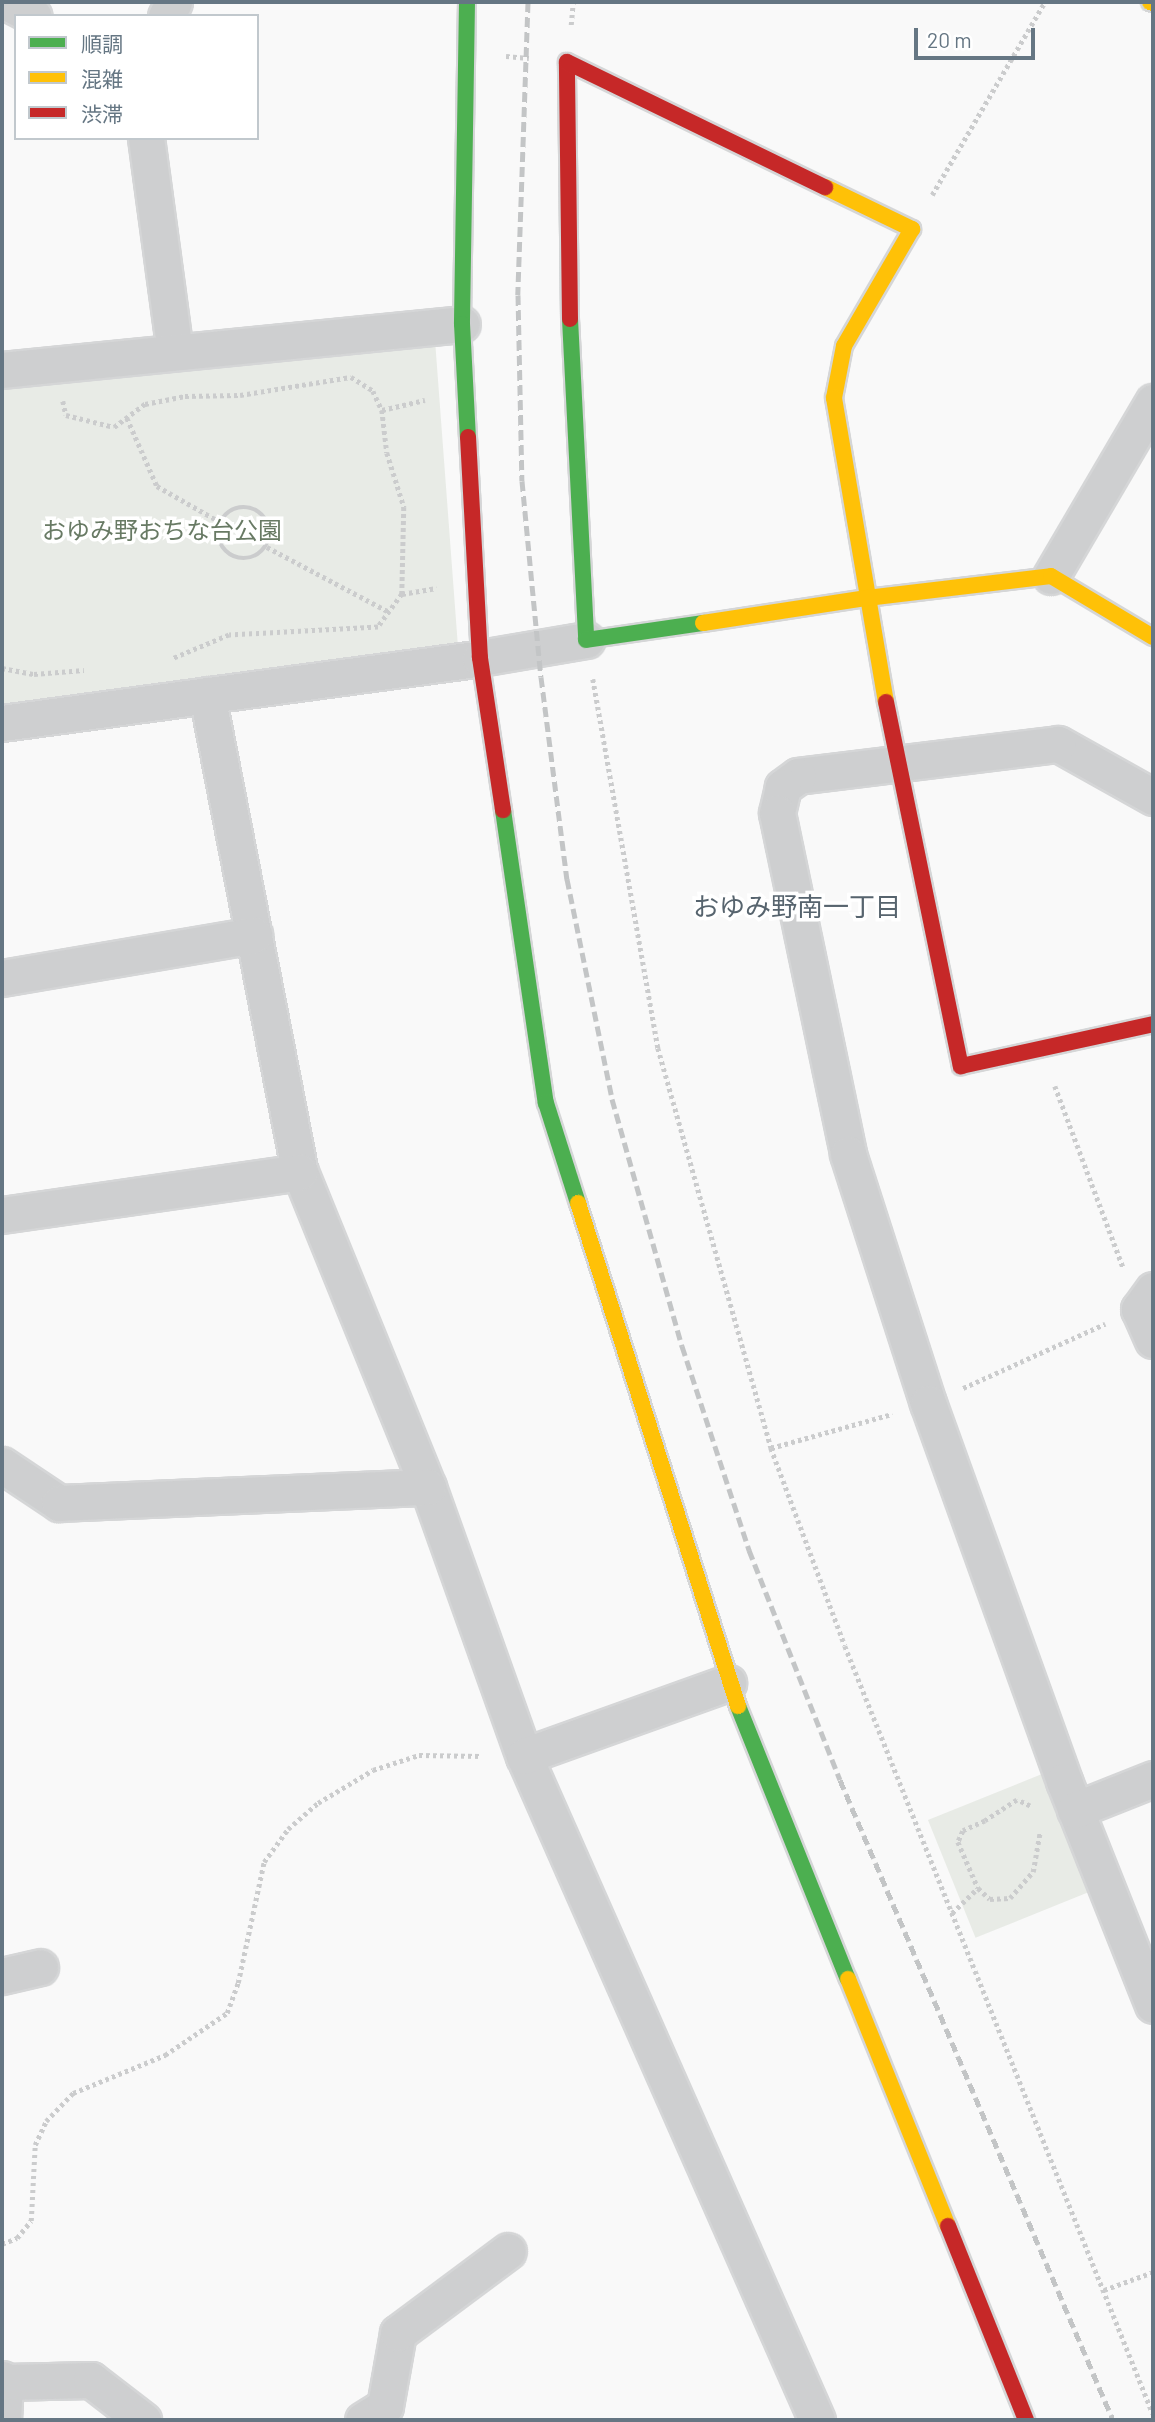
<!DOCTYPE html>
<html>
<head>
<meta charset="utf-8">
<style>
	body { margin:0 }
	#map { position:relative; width:1155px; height:2422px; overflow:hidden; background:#f9f9f9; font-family:Barlow,"Noto Sans JP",sans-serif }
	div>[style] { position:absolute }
	.green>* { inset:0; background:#e8ebe6; transform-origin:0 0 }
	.path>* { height:4.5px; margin-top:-2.25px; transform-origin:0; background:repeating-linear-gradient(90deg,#cbcccd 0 3.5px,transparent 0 7px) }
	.path>.ring { margin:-2.25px; padding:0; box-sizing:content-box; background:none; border:4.5px solid #cbcccd; border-radius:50% }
	.roads { filter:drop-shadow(2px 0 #d5d6d7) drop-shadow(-2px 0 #d5d6d7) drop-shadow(0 2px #d5d6d7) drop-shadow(0 -2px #d5d6d7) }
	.street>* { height:35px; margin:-17.5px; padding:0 17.5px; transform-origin:17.5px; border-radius:17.5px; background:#cecfd0 }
	.fast>* { height:16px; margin:-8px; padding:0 8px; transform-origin:8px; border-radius:8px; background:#4caf50 }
	.slow>* { height:16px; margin:-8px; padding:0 8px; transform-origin:8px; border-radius:8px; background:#ffc107 }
	.jam>* { height:16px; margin:-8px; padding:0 8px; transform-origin:8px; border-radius:8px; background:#c62828 }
	.rail>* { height:5px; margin-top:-2.5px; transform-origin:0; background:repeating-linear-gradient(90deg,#c3c5c6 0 10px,transparent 0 15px) }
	span { translate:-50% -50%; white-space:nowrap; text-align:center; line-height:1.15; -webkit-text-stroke:7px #fff; paint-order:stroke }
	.park-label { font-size:24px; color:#687a64 }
	.neighbourhood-label { font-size:26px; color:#57646e }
	.frame { position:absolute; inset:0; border:4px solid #657683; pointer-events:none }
	.legend { position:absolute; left:14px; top:14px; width:245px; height:126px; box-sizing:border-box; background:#fff; border:2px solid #c1c8cd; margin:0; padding:9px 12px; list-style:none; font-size:21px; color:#657683 }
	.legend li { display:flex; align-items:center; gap:14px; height:35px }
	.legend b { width:35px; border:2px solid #c1c8cd }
	.scale { position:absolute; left:914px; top:28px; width:121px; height:32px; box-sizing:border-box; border:4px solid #657683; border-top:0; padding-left:9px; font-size:21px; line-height:24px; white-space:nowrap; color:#657683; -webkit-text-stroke:5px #fff; paint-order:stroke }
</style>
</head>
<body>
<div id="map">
	<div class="green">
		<div style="clip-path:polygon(435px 340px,458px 647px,2px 712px,4px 388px)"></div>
		<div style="left:1042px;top:1774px;width:127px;height:123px;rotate:68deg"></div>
	</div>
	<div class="path">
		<div style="left:571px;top:25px;width:23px;rotate:-85deg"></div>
		<div style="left:506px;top:56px;width:23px;rotate:5deg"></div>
		<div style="left:932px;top:195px;width:224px;rotate:-59.7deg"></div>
		<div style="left:63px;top:401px;width:14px;rotate:78deg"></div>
		<div style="left:66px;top:415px;width:49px;rotate:14deg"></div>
		<div style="left:114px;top:427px;width:39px;rotate:-37deg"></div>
		<div style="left:145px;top:404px;width:41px;rotate:-11.3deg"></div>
		<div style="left:185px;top:396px;width:55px;rotate:-1deg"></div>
		<div style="left:240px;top:395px;width:112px;rotate:-9.2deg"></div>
		<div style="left:351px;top:377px;width:26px;rotate:32deg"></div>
		<div style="left:373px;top:391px;width:21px;rotate:65deg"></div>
		<div style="left:382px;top:410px;width:43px;rotate:83.4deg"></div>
		<div style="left:387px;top:453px;width:57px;rotate:72.5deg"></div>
		<div style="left:404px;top:507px;width:87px;rotate:91.3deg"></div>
		<div style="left:402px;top:594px;width:41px;rotate:126deg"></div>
		<div style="left:378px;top:627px;width:149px;rotate:176.9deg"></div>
		<div style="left:229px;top:635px;width:62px;rotate:157.2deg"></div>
		<div style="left:382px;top:410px;width:44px;rotate:-13.1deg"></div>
		<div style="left:127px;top:418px;width:74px;rotate:66.2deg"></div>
		<div style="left:157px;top:486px;width:73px;rotate:29.7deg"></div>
		<div class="ring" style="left:218px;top:507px;width:47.5px;height:47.5px"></div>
		<div style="left:267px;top:547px;width:138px;rotate:28deg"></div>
		<div style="left:402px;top:594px;width:35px;rotate:-10deg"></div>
		<div style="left:2px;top:668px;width:33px;rotate:11deg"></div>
		<div style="left:34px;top:674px;width:50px;rotate:-4.6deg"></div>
		<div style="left:593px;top:679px;width:375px;rotate:80deg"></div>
		<div style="left:658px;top:1048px;width:416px;rotate:74.2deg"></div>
		<div style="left:771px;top:1448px;width:211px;rotate:69.5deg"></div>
		<div style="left:845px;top:1646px;width:827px;rotate:68.15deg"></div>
		<div style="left:1055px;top:1086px;width:193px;rotate:69.4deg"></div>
		<div style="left:963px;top:1388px;width:156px;rotate:-24.3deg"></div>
		<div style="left:771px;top:1448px;width:126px;rotate:-15.7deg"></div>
		<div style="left:1030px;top:1806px;width:14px;rotate:-155deg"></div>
		<div style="left:1017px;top:1800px;width:38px;rotate:147deg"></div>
		<div style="left:985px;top:1821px;width:24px;rotate:156deg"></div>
		<div style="left:963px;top:1831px;width:12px;rotate:114deg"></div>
		<div style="left:958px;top:1842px;width:50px;rotate:66.5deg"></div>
		<div style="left:978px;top:1888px;width:16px;rotate:43deg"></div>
		<div style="left:990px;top:1899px;width:20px;rotate:-3deg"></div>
		<div style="left:1010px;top:1898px;width:35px;rotate:-49deg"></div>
		<div style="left:1033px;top:1872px;width:41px;rotate:-80.1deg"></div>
		<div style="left:952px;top:1913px;width:36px;rotate:-44deg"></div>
		<div style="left:2px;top:2244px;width:16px;rotate:-22deg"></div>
		<div style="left:17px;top:2238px;width:22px;rotate:-51deg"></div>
		<div style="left:31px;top:2221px;width:76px;rotate:-87deg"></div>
		<div style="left:35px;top:2145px;width:26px;rotate:-65deg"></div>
		<div style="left:46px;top:2121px;width:39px;rotate:-46deg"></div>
		<div style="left:73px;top:2093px;width:100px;rotate:-22.4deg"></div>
		<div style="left:165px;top:2055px;width:75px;rotate:-34.1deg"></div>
		<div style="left:227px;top:2013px;width:32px;rotate:-70deg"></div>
		<div style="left:238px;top:1983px;width:124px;rotate:-77.9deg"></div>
		<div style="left:264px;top:1862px;width:41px;rotate:-54deg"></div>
		<div style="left:288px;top:1829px;width:40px;rotate:-41deg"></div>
		<div style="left:318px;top:1803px;width:64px;rotate:-31deg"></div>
		<div style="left:373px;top:1770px;width:48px;rotate:-18.1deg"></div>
		<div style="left:419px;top:1755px;width:63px;rotate:0.9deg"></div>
		<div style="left:1104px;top:2290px;width:52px;rotate:-20.2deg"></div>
	</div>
	<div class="roads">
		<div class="street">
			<div style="left:6px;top:2px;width:31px;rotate:27deg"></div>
			<div style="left:166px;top:16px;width:16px;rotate:-60deg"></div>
			<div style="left:146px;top:138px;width:216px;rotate:82.3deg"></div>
			<div style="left:2px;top:370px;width:462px;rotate:-5.7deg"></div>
			<div style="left:1051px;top:576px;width:202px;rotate:-59.6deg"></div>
			<div style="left:207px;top:695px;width:486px;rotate:79deg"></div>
			<div style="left:300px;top:1172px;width:340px;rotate:67.9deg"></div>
			<div style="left:428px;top:1487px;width:286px;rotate:70.4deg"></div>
			<div style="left:524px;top:1756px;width:726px;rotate:66.19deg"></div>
			<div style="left:2px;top:723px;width:482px;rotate:-7.7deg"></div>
			<div style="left:480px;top:658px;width:108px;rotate:-9.6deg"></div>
			<div style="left:1153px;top:797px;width:109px;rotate:-150.8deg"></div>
			<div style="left:1058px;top:744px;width:262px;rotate:173deg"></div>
			<div style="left:798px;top:776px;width:19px;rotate:144deg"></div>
			<div style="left:783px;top:787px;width:27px;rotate:103deg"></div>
			<div style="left:777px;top:813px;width:348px;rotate:78.2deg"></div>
			<div style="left:848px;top:1154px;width:262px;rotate:72.2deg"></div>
			<div style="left:928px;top:1403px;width:402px;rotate:70.2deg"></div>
			<div style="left:1064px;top:1781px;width:241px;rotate:68.3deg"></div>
			<div style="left:2px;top:978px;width:256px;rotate:-9.7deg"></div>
			<div style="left:2px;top:1215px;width:301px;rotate:-8.2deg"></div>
			<div style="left:1153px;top:1290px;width:24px;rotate:126deg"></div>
			<div style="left:1139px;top:1309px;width:34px;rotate:66deg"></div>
			<div style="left:2px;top:1465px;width:69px;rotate:33.7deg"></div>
			<div style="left:59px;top:1503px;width:369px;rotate:-2.5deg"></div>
			<div style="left:524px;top:1756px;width:217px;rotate:-19.7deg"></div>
			<div style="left:1075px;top:1810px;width:84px;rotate:-21.7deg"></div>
			<div style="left:2px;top:1976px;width:39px;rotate:-13deg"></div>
			<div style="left:2px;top:2379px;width:4px;rotate:45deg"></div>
			<div style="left:5px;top:2382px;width:38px;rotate:93deg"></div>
			<div style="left:5px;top:2382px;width:86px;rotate:-1.3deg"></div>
			<div style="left:91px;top:2380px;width:66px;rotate:37.6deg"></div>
			<div style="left:363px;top:2420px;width:26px;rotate:-32deg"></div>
			<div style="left:385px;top:2406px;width:74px;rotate:-79.9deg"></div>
			<div style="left:398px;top:2333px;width:137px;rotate:-36.7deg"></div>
		</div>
		<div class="fast">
			<div style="left:467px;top:2px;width:322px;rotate:90.9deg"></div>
			<div style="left:462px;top:324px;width:113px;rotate:87deg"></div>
			<div style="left:570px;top:319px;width:321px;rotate:87.1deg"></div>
			<div style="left:586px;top:640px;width:118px;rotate:-8.3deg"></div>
			<div style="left:503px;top:810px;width:296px;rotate:81.7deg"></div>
			<div style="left:546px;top:1103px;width:105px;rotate:72.3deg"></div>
			<div style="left:738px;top:1706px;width:294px;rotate:68.1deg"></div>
		</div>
		<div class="slow">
			<div style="left:1150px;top:2px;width:3px;rotate:18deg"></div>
			<div style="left:825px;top:187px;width:97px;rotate:25.8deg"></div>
			<div style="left:912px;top:229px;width:135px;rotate:120.2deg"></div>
			<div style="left:844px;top:346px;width:53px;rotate:100.9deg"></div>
			<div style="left:834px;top:398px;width:308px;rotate:80.3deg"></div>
			<div style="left:703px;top:623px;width:166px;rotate:-8.7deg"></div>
			<div style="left:867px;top:598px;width:185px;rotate:-6.8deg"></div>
			<div style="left:1051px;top:576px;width:119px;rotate:30.9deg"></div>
			<div style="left:578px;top:1203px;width:528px;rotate:72.35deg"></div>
			<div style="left:848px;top:1979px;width:266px;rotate:68deg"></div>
		</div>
		<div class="jam">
			<div style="left:570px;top:319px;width:257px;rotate:-90.7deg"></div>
			<div style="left:567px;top:62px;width:287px;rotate:25.9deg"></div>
			<div style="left:468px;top:437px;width:221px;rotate:86.9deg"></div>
			<div style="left:480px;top:658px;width:154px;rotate:81.4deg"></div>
			<div style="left:886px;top:702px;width:372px;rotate:78.4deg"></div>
			<div style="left:961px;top:1066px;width:197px;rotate:-12.3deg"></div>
			<div style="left:948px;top:2226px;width:209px;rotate:68.1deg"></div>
		</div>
	</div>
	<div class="rail">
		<div style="left:528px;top:2px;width:293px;rotate:92deg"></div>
		<div style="left:518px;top:295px;width:186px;rotate:88.8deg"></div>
		<div style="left:522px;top:481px;width:197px;rotate:84.5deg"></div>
		<div style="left:541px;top:677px;width:204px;rotate:82.7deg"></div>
		<div style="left:567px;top:879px;width:225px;rotate:78.4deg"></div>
		<div style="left:612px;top:1099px;width:257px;rotate:74.2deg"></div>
		<div style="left:682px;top:1346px;width:215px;rotate:71.8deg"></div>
		<div style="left:749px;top:1550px;width:247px;rotate:68.4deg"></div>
		<div style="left:840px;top:1780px;width:696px;rotate:66.9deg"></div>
	</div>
	<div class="park-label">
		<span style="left:162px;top:530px">おゆみ野おちな台公園</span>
	</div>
	<div class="neighbourhood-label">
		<span style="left:797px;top:906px">おゆみ野南一丁目</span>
	</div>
	<div class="frame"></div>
	<ul class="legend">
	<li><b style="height:9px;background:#4caf50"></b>順調</li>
	<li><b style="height:9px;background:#ffc107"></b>混雑</li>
	<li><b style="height:9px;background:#c62828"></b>渋滞</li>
	</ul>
	<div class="scale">20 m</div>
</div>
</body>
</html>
